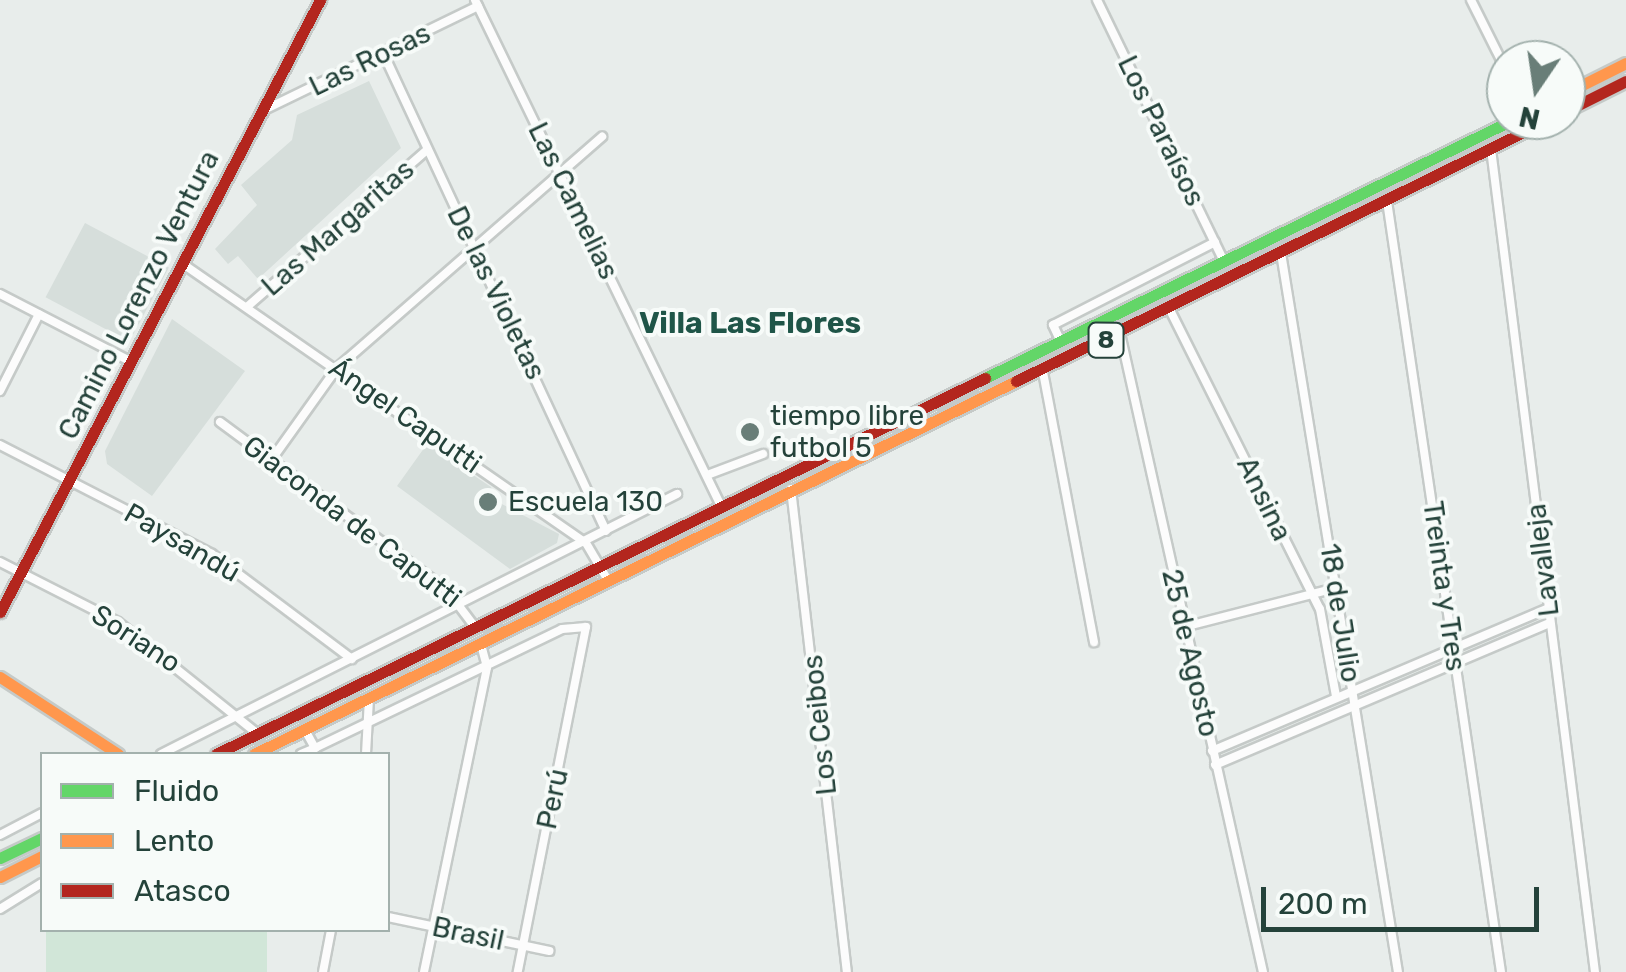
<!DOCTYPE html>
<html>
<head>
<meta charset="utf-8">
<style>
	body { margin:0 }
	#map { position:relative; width:1626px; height:972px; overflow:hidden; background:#e8edeb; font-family:Rubik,sans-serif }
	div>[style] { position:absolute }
	.built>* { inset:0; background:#d6dedb; transform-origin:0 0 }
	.green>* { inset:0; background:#d1e6d8; transform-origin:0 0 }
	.roads { filter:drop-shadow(2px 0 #c5cac8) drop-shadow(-2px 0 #c5cac8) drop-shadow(0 2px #c5cac8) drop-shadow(0 -2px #c5cac8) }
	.street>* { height:8px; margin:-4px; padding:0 4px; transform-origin:4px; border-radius:4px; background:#fcfcfc }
	.fast>* { height:11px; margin:-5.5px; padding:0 5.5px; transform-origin:5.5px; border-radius:5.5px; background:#63d668 }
	.slow>* { height:11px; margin:-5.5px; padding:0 5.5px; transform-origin:5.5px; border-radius:5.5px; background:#ff974d }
	.jam>* { height:11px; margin:-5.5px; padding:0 5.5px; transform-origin:5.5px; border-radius:5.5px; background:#b3261e }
	.dots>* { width:28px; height:28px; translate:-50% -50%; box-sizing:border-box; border:5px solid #f7fbf9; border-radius:50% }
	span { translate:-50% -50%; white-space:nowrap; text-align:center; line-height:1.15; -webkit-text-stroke:8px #f7fbf9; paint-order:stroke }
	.shield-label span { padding:2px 8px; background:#f7fbf9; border:2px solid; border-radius:8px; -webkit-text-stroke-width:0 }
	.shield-label { font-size:25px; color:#24423a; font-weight:700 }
	.street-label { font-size:28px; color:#24423a }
	.poi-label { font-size:28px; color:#24423a }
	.left { translate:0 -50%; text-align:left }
	.neighbourhood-label { font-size:30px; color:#1f5548; font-weight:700 }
	.legend { position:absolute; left:40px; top:752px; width:350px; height:180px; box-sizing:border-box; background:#f7fbf9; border:2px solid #a3b1ad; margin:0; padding:12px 18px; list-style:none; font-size:30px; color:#24423a }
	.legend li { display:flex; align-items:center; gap:20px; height:50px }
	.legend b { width:50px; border:2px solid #a3b1ad }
	.north { position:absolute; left:1486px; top:40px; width:100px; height:100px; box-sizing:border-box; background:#f7fbf9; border:2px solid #a3b1ad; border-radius:50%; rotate:193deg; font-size:28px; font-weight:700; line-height:40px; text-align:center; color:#24423a }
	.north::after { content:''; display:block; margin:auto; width:35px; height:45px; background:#697e78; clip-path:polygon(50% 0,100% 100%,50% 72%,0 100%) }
	.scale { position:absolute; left:1261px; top:887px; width:278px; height:45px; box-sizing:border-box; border:5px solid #24423a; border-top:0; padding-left:12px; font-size:30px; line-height:35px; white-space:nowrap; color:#24423a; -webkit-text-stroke:8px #f7fbf9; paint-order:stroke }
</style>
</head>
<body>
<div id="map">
	<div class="built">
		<div style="clip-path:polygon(369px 81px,401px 148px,258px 279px,238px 256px,228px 264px,215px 249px,257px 205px,241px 185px,292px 140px,297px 115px)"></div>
		<div style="left:85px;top:223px;width:95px;height:84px;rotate:28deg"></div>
		<div style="clip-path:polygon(172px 319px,245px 371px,152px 496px,107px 464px,105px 451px)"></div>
		<div style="clip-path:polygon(427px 444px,491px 487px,496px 501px,559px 534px,557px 543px,510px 569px,397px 486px)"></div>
	</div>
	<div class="green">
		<div style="left:46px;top:930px;width:221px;height:42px"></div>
	</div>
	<div class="roads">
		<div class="street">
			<div style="left:475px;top:0;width:565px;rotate:64.07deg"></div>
			<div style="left:1097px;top:0;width:291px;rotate:64.1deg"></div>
			<div style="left:1471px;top:0;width:78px;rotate:63.4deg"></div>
			<div style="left:384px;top:55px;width:525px;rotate:65deg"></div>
			<div style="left:262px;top:111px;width:240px;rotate:-25.9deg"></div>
			<div style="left:1491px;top:149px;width:830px;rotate:82.8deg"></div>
			<div style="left:1387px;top:201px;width:779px;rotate:81.59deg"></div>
			<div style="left:1281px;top:253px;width:728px;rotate:80.76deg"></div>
			<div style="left:183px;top:264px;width:490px;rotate:34.7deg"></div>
			<div style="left:586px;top:543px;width:45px;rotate:59.5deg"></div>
			<div style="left:0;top:294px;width:148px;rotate:27.3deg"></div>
			<div style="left:248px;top:306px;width:237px;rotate:-41.1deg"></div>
			<div style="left:1169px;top:308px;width:337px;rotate:63.4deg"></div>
			<div style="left:1320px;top:609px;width:88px;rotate:79.6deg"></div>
			<div style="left:1120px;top:333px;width:655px;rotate:77.39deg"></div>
			<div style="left:1061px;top:342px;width:19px;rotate:-115deg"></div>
			<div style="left:1053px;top:325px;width:182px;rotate:-27.1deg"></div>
			<div style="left:1043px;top:372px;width:275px;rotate:79.3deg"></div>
			<div style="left:0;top:391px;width:86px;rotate:-63.1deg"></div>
			<div style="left:220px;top:422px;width:282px;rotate:36.5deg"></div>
			<div style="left:447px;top:590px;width:46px;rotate:52.9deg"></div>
			<div style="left:0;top:445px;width:238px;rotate:27.2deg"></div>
			<div style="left:212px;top:554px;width:175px;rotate:36.9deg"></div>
			<div style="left:272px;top:459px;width:112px;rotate:-54.5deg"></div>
			<div style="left:337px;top:368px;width:352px;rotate:-41.1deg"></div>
			<div style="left:707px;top:475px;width:60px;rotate:-20.6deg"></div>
			<div style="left:791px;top:489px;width:486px;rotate:83.4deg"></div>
			<div style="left:0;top:562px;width:132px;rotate:27deg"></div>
			<div style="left:118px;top:622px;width:179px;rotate:38.7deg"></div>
			<div style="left:1184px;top:627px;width:157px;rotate:-14.4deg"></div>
			<div style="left:305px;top:730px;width:21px;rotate:61deg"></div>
			<div style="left:315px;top:748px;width:274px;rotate:-25.7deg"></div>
			<div style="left:562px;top:629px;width:24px;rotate:-5deg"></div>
			<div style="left:586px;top:627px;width:352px;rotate:101.2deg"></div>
			<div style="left:1212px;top:751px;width:366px;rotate:-23deg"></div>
			<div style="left:161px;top:754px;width:578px;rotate:-26.74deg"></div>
			<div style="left:301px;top:754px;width:15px;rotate:-23deg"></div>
			<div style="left:366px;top:754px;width:55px;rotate:-86.9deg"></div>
			<div style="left:1215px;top:765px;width:364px;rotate:-23deg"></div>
			<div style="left:0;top:835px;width:47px;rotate:-27.6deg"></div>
			<div style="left:0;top:909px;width:49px;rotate:-31.8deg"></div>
			<div style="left:388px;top:917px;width:165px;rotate:11.9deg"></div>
			<div style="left:323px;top:972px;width:43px;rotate:-79.2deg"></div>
			<div style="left:424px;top:972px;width:311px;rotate:-78.3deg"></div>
			<div style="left:487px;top:667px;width:23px;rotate:-105deg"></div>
		</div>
		<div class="fast">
			<div style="left:985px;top:378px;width:587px;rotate:-26.08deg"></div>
			<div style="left:0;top:858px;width:47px;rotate:-25.5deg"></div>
		</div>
		<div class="slow">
			<div style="left:1566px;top:93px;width:67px;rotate:-26.6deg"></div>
			<div style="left:0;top:677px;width:141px;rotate:33.1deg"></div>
			<div style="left:254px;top:754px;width:848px;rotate:-26.08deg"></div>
			<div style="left:0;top:877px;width:47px;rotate:-26.6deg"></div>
		</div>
		<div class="jam">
			<div style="left:1566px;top:111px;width:67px;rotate:-26.6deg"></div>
			<div style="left:1016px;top:381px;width:593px;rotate:-26.13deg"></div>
			<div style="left:0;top:612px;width:691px;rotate:-62.4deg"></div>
			<div style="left:216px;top:754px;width:856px;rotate:-26.06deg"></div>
		</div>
	</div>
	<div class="dots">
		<div style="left:750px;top:432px;background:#697e78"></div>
		<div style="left:488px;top:502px;background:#697e78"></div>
	</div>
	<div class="shield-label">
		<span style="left:1106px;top:340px">8</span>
	</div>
	<div class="street-label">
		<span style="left:370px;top:60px;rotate:-26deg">Las Rosas</span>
		<span style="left:1161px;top:131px;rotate:64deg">Los Paraísos</span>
		<span style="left:573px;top:201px;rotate:64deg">Las Camelias</span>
		<span style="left:338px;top:228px;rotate:-41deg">Las Margaritas</span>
		<span style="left:496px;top:293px;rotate:64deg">De las Violetas</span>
		<span style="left:139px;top:295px;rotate:-63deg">Camino Lorenzo Ventura</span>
		<span style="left:405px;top:416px;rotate:35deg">Ángel Caputti</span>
		<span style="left:1264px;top:499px;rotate:64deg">Ansina</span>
		<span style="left:352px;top:522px;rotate:37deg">Giaconda de Caputti</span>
		<span style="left:182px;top:543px;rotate:30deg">Paysandú</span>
		<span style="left:1543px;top:560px;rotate:-97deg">Lavalleja</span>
		<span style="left:1444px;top:586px;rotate:82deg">Treinta y Tres</span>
		<span style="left:1340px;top:613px;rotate:81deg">18 de Julio</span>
		<span style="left:136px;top:639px;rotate:33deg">Soriano</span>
		<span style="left:1190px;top:653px;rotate:77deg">25 de Agosto</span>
		<span style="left:820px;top:725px;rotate:-96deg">Los Ceibos</span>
		<span style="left:553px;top:799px;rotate:-78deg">Perú</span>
		<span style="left:468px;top:934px;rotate:12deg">Brasil</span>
	</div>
	<div class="poi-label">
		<span class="left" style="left:770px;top:432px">tiempo libre<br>futbol 5</span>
		<span class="left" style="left:508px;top:502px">Escuela 130</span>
	</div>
	<div class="neighbourhood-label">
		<span style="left:750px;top:323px">Villa Las Flores</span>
	</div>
	<ul class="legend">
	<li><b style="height:12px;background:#63d668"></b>Fluido</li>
	<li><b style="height:12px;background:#ff974d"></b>Lento</li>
	<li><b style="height:12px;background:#b3261e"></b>Atasco</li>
	</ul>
	<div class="north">N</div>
	<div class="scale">200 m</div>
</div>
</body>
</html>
